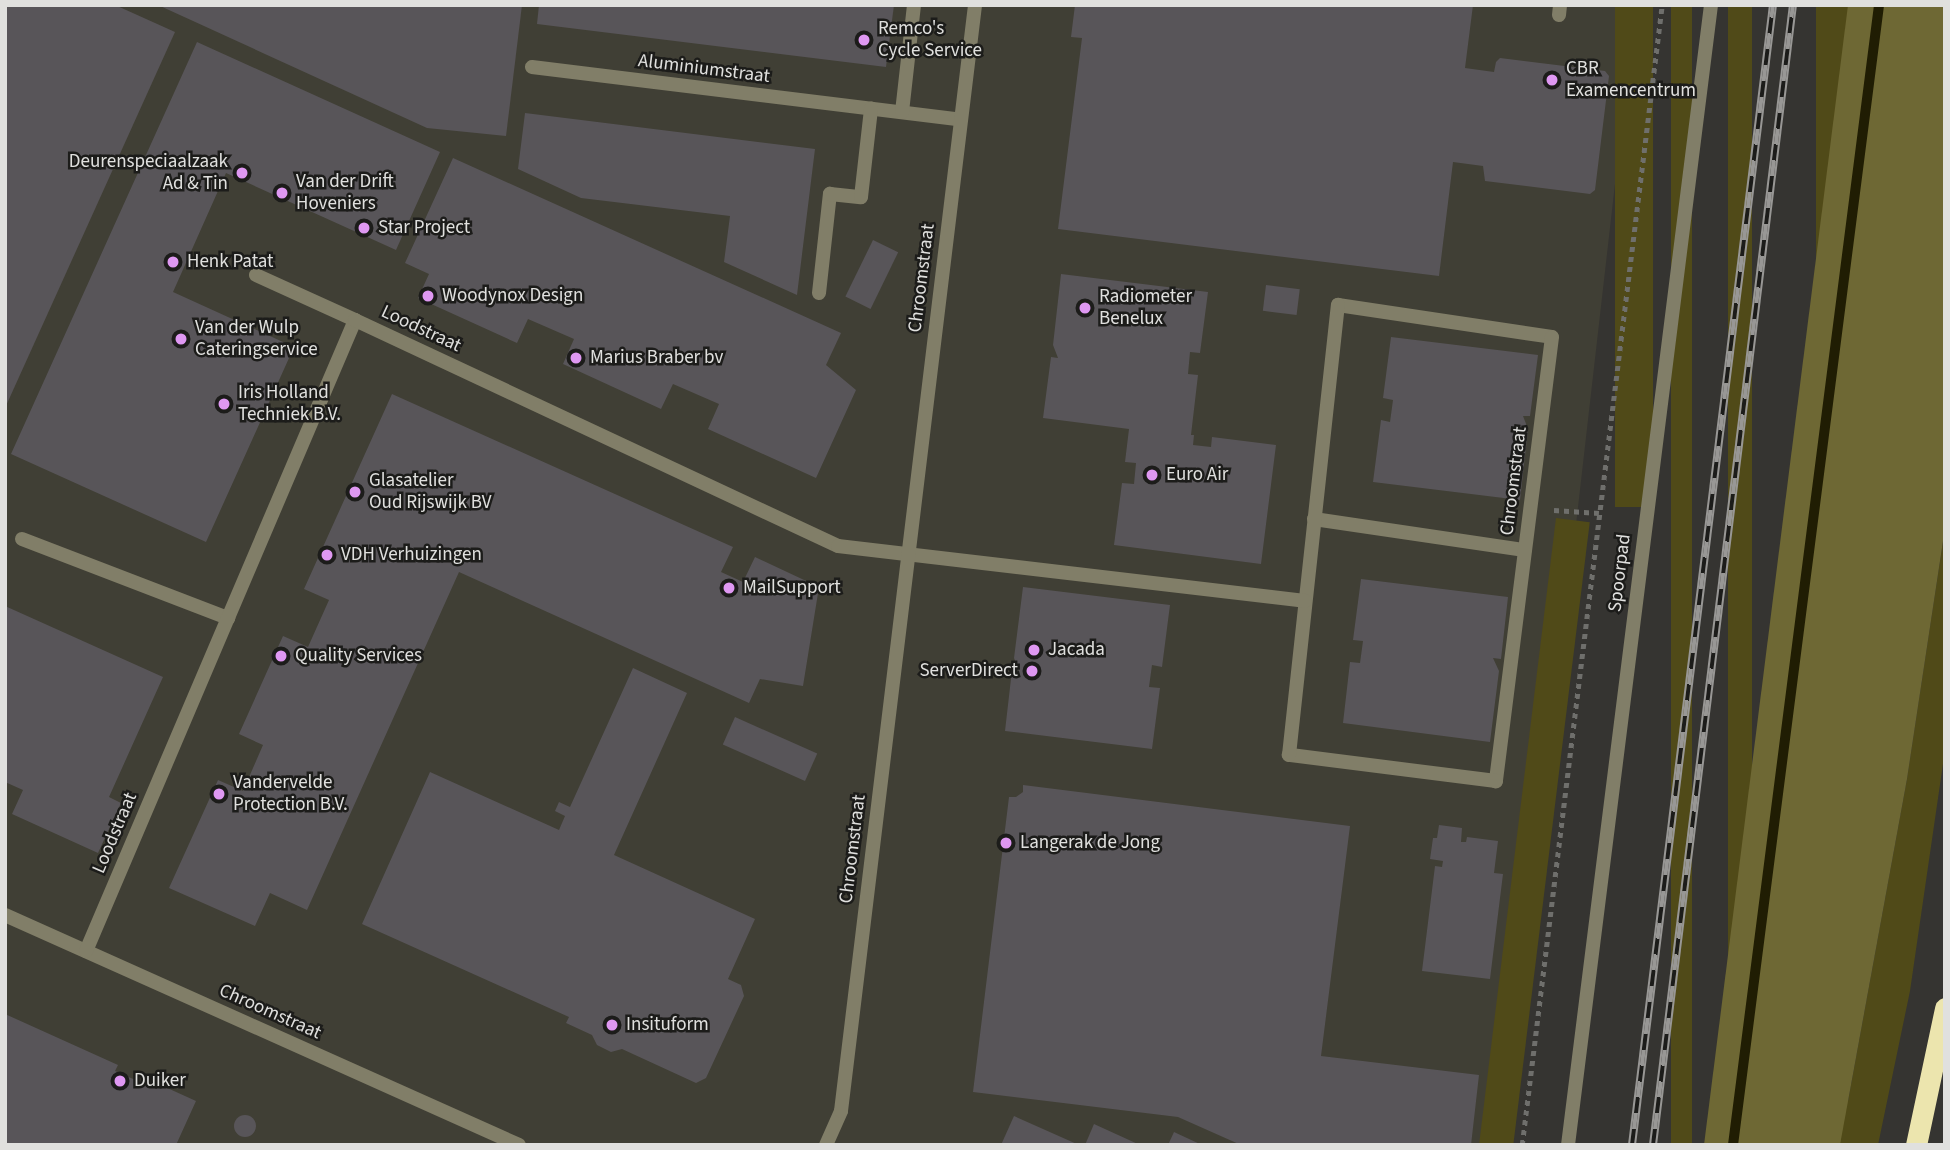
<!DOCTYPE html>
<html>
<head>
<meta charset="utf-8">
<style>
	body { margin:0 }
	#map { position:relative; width:1950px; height:1150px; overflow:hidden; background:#353431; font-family:"Source Sans 3",sans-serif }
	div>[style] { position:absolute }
	.built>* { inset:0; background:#403f35 }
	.green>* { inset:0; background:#504a18; transform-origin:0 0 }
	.forest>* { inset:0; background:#6e6834 }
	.stream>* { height:10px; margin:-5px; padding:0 5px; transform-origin:5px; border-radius:5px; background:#201d03 }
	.building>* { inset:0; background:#585559; transform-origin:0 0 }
	.round { border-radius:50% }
	.path>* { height:4.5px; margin-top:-2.25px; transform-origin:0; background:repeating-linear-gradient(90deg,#6f6f6c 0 5px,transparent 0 10px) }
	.service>* { height:14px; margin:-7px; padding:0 7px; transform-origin:7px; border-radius:7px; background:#817e68 }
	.minor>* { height:14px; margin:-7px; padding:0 7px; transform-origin:7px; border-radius:7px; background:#817e68 }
	.motorway>* { height:21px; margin:-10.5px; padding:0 10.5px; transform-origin:10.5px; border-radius:10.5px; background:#ece5ae }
	.rail>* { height:8px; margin-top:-4px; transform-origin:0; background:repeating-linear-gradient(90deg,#1c1c1a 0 16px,#989795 0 32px); box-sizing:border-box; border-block:2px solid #989795 }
	.dots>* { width:19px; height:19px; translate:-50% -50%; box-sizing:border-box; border:4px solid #1c1c1a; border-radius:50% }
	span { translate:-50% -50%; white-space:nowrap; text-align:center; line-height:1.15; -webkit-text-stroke:5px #1c1c1a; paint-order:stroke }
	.poi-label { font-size:19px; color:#e0e0de }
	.left { translate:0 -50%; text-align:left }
	.right { translate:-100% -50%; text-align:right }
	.street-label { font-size:19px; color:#e0e0de }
	.frame { position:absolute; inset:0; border:7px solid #e0e0de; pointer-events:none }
</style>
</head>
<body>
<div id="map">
	<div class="built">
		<div style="clip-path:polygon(5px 5px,1629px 5px,1634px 18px,1505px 1145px,5px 1145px)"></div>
	</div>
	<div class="green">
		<div style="left:1615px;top:5px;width:38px;height:502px"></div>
		<div style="left:1671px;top:5px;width:21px;height:1149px"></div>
		<div style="left:1728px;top:5px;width:24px;height:1149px"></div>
		<div style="left:1816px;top:5px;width:32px;height:1149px"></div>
		<div style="left:1556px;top:518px;width:34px;height:632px;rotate:7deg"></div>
		<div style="clip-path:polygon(1945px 528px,1945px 750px,1910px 991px,1878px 1145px,1840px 1145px,1907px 779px)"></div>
	</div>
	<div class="forest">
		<div style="clip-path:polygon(1848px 5px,1945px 5px,1945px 528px,1907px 779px,1840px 1145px,1704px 1145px)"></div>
	</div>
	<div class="stream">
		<div style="left:1733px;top:1145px;width:1149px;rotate:-82.7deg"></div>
	</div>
	<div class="building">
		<div style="clip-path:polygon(5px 5px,115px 5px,175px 32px,5px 408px)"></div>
		<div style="clip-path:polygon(158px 5px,522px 5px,506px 136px,427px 128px)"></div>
		<div style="clip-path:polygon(539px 5px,894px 5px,886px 67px,537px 24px)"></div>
		<div style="clip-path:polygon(1075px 5px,1473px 5px,1465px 68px,1494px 72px,1496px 62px,1500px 58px,1605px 71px,1609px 76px,1595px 190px,1590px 194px,1485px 181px,1483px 166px,1453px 162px,1439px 276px,1058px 229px,1082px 38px,1071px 37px)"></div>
		<div style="clip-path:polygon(197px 42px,440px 152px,396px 250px,226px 173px,173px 292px,294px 347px,206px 542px,11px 454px)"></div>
		<div style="clip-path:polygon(525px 113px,815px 149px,797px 295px,724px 262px,730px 216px,581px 198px,518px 169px)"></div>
		<div style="clip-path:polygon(453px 158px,841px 333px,826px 365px,856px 390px,816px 478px,708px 429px,719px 404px,673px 384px,661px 409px,563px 364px,574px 339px,528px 319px,517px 343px,418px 298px,429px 274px,405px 263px)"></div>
		<div style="left:873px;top:240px;width:28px;height:63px;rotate:26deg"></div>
		<div style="clip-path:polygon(1061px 274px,1208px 292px,1200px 353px,1190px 352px,1188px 374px,1198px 375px,1191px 435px,1194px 435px,1193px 445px,1211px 447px,1212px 437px,1276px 445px,1261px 564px,1114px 545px,1122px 483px,1134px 484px,1136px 463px,1125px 462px,1129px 429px,1043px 418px,1051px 357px,1058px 358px,1053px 345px)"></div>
		<div style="left:1266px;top:285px;width:34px;height:26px;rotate:7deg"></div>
		<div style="clip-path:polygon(1391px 337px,1538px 355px,1530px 416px,1523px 416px,1528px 429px,1520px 500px,1373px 482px,1381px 420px,1390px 422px,1393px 400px,1383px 398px)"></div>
		<div style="clip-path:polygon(392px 394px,733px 547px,721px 572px,743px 582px,755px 557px,819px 587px,803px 686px,760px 679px,749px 703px,459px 572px,307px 910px,270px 893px,255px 926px,169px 888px,218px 780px,243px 791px,263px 745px,239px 734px,283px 636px,308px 647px,329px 600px,304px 589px)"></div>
		<div style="clip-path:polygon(1361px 579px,1508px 597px,1501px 659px,1493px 658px,1499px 671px,1490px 742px,1343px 723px,1350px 662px,1360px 663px,1363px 641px,1353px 640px)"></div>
		<div style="clip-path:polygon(1023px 587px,1170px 605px,1162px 667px,1152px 665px,1149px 687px,1160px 688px,1152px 749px,1005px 731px,1012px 670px,1019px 671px,1014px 658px)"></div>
		<div style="clip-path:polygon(5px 606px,163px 677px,109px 797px,121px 803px,98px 853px,12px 814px,23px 790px,5px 782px)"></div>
		<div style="clip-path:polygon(633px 668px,687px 693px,614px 855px,755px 919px,728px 979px,741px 985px,744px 996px,706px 1078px,696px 1083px,622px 1049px,611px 1052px,597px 1045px,592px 1035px,566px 1023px,569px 1017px,362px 924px,430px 772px,559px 830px,565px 816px,555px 811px,559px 802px,570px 807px)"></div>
		<div style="left:735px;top:717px;width:90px;height:30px;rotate:24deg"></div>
		<div style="clip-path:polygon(1023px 785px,1350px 826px,1321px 1056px,1479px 1075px,1471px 1145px,1241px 1145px,1178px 1117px,973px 1092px,1009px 797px,1016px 797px,1023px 792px)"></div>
		<div style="clip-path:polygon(1439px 825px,1462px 828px,1461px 842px,1466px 842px,1467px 837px,1498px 841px,1494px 873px,1503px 874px,1490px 979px,1422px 971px,1435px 866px,1442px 867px,1443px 861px,1430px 859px,1433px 838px,1437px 838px)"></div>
		<div style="clip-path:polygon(5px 1014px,118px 1065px,115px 1071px,140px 1082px,143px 1077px,196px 1101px,176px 1145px,5px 1145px)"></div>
		<div class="round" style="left:234px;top:1115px;width:22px;height:22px"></div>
		<div style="clip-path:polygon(1014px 1116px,1079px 1145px,1001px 1145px)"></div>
		<div style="clip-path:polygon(1094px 1124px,1140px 1145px,1085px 1145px)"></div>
		<div style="clip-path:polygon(1174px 1132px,1202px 1145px,1168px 1145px)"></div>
	</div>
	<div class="path">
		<div style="left:1554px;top:510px;width:45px;rotate:3.8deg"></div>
		<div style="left:1522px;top:1145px;width:1149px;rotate:-83deg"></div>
	</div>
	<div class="service">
		<div style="left:1559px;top:15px;width:10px;rotate:-84deg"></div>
		<div style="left:532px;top:67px;width:432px;rotate:7deg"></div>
		<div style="left:902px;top:112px;width:108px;rotate:-83.6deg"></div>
		<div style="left:256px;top:275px;width:109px;rotate:24.4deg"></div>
		<div style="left:819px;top:293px;width:100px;rotate:-83.7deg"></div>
		<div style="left:830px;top:194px;width:31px;rotate:6deg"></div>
		<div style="left:861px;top:197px;width:89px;rotate:-83.5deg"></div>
		<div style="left:1314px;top:519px;width:213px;rotate:8.4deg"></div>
		<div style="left:22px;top:539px;width:221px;rotate:21deg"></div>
		<div style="left:1568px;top:1145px;width:1149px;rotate:-82.85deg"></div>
	</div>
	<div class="minor">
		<div style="left:1338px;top:305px;width:216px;rotate:8.5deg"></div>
		<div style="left:1552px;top:337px;width:448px;rotate:97.2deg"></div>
		<div style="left:1496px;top:781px;width:209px;rotate:-172.8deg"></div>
		<div style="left:1289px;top:755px;width:453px;rotate:-83.8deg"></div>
		<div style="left:5px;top:915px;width:563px;rotate:24.11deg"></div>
		<div style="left:86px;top:951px;width:686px;rotate:-66.91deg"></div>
		<div style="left:355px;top:320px;width:533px;rotate:25.08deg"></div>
		<div style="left:838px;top:546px;width:470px;rotate:6.7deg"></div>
		<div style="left:826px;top:1145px;width:37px;rotate:-66deg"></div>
		<div style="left:841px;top:1111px;width:1114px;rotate:-83.09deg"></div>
	</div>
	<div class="motorway">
		<div style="left:1916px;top:1145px;width:140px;rotate:-78deg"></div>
	</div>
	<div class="rail">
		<div style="left:1632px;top:1145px;width:1149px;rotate:-82.95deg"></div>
		<div style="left:1653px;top:1145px;width:1149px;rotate:-83deg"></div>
	</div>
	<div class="dots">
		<div style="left:864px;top:40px;background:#df98f2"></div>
		<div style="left:1552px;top:80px;background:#df98f2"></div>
		<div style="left:242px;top:173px;background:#df98f2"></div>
		<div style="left:282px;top:193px;background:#df98f2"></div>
		<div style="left:364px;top:228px;background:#df98f2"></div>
		<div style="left:173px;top:262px;background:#df98f2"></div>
		<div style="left:428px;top:296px;background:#df98f2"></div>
		<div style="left:1085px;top:308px;background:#df98f2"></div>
		<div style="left:181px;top:339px;background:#df98f2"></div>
		<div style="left:576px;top:358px;background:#df98f2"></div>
		<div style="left:224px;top:404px;background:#df98f2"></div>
		<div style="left:1152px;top:475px;background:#df98f2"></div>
		<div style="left:355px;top:492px;background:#df98f2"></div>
		<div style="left:327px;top:555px;background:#df98f2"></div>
		<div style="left:729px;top:588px;background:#df98f2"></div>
		<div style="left:1034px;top:650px;background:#df98f2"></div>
		<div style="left:281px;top:656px;background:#df98f2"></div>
		<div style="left:1032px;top:671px;background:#df98f2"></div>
		<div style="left:219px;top:794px;background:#df98f2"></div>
		<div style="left:1006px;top:843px;background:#df98f2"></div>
		<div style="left:612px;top:1025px;background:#df98f2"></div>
		<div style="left:120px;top:1081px;background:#df98f2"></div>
	</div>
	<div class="poi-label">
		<span class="left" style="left:878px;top:40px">Remco's<br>Cycle Service</span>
		<span class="left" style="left:1566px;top:80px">CBR<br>Examencentrum</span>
		<span class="right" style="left:228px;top:173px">Deurenspeciaalzaak<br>Ad &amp; Tin</span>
		<span class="left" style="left:296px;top:193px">Van der Drift<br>Hoveniers</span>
		<span class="left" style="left:378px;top:228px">Star Project</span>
		<span class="left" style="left:187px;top:262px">Henk Patat</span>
		<span class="left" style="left:442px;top:296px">Woodynox Design</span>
		<span class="left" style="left:1099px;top:308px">Radiometer<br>Benelux</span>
		<span class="left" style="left:195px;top:339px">Van der Wulp<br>Cateringservice</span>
		<span class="left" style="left:590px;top:358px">Marius Braber bv</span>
		<span class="left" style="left:238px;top:404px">Iris Holland<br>Techniek B.V.</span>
		<span class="left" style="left:1166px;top:475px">Euro Air</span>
		<span class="left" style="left:369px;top:492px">Glasatelier<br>Oud Rijswijk BV</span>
		<span class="left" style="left:341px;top:555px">VDH Verhuizingen</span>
		<span class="left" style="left:743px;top:588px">MailSupport</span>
		<span class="left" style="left:1048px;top:650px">Jacada</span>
		<span class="left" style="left:295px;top:656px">Quality Services</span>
		<span class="right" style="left:1018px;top:671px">ServerDirect</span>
		<span class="left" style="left:233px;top:794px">Vandervelde<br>Protection B.V.</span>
		<span class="left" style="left:1020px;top:843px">Langerak de Jong</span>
		<span class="left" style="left:626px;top:1025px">Insituform</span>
		<span class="left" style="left:134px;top:1081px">Duiker</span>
	</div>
	<div class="street-label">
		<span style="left:704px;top:69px;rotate:7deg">Aluminiumstraat</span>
		<span style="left:922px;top:278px;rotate:-83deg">Chroomstraat</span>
		<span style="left:421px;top:329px;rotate:25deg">Loodstraat</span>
		<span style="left:1514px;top:481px;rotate:-83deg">Chroomstraat</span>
		<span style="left:1620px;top:573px;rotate:-83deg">Spoorpad</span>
		<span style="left:115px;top:833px;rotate:-67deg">Loodstraat</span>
		<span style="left:853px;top:849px;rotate:-83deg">Chroomstraat</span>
		<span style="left:270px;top:1012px;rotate:24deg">Chroomstraat</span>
	</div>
	<div class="frame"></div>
</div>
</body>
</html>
